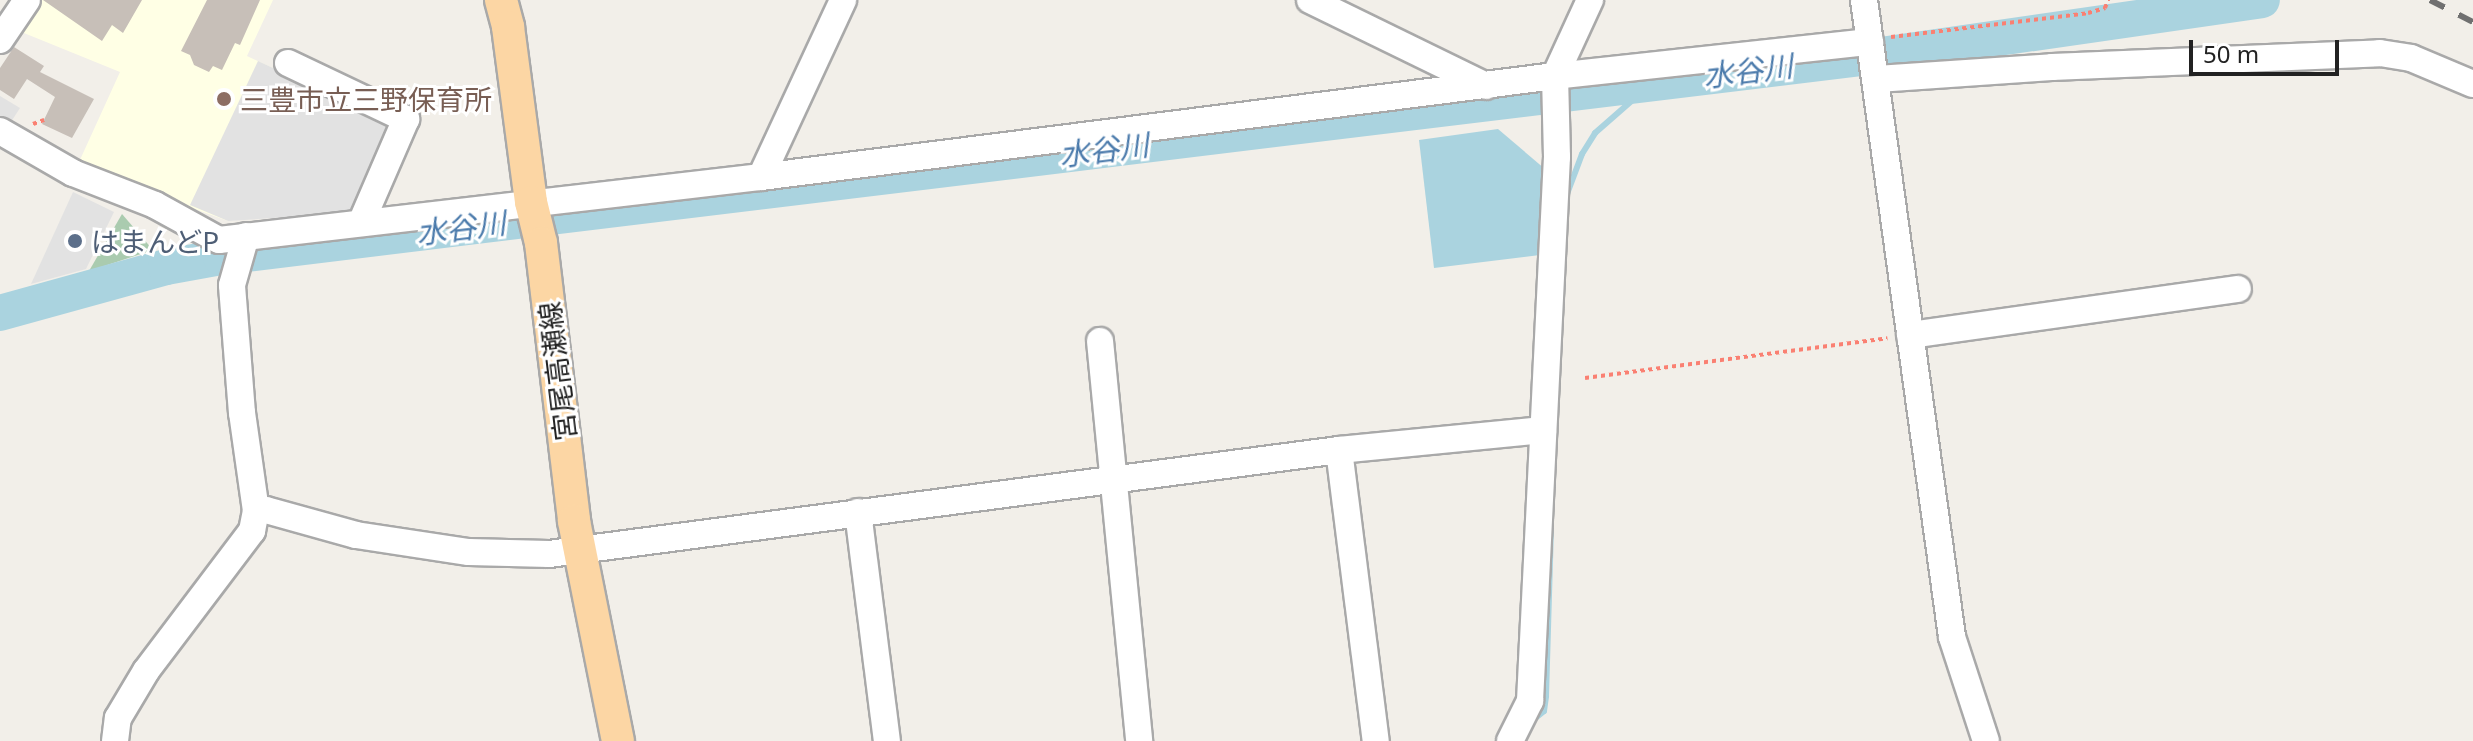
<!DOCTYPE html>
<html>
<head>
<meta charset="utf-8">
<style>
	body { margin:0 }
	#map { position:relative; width:2473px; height:741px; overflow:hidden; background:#f2efe9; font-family:"Noto Sans","Noto Sans JP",sans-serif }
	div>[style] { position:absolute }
	.education>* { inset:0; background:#ffffe5 }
	.cemetery>* { inset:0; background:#aacbaf }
	.parking>* { inset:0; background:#e2e2e2 }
	.water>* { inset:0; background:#aad3df }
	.stream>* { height:6px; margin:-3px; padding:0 3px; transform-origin:3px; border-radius:3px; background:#aad3df }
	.river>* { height:36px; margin:-18px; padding:0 18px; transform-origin:18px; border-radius:18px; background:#aad3df }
	.building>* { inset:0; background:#c7bfb8 }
	.path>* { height:4px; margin-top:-2px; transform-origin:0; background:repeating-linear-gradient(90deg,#fa8072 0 4px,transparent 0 8px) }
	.roads { filter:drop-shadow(2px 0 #a9a9a9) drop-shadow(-2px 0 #a9a9a9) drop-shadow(0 2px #a9a9a9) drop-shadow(0 -2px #a9a9a9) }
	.minor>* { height:26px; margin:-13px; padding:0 13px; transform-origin:13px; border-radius:13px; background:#fff }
	.major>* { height:32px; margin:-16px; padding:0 16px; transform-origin:16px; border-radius:16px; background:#fcd6a4 }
	.rail>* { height:6px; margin-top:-3px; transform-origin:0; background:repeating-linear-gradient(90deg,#707070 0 16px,transparent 0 32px) }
	.dots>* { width:22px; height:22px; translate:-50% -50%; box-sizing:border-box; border:4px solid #fff; border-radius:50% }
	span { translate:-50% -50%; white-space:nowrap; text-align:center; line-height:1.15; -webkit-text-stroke:6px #fff; paint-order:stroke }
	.education-label { font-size:28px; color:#785e54 }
	.left { translate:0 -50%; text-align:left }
	.service-label { font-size:28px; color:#4e5e75 }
	.street-label { font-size:28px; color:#222 }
	.water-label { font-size:30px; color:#4a7aab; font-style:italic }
	.scale { position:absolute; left:2189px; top:40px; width:150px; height:36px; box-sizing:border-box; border:4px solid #222; border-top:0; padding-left:10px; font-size:24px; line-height:28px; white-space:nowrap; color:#222; -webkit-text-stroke:6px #fff; paint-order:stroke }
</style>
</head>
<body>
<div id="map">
	<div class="education">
		<div style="clip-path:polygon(39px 0,273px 0,247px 56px,398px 126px,228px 221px,120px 182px,79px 162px,120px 72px,19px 31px)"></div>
	</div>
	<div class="cemetery">
		<div style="clip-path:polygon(122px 214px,153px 250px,89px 271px)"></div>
	</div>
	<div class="parking">
		<div style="clip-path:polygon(258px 61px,398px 126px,353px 213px,228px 221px,190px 205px)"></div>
		<div style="clip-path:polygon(0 96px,20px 108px,7px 128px,0 124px)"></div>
		<div style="clip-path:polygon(73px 192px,114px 212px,86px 269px,31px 284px)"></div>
	</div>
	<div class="water">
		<div style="clip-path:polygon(1498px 129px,1545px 169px,1540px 255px,1434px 268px,1419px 140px)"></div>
	</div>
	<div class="stream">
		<div style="left:1567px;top:194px;width:43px;rotate:-69.4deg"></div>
		<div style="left:1582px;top:154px;width:25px;rotate:-58deg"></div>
		<div style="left:1595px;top:133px;width:74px;rotate:-41.2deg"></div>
		<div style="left:1533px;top:720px;width:14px;rotate:-39deg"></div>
		<div style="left:1544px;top:711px;width:15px;rotate:-82deg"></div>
		<div style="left:1546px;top:696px;width:167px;rotate:-88.3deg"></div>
	</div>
	<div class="river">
		<div style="left:0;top:313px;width:172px;rotate:-15.5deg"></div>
		<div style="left:166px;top:267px;width:56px;rotate:-10.3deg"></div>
		<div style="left:221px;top:257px;width:1651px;rotate:-6.92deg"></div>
		<div style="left:1860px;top:58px;width:406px;rotate:-8.2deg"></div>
	</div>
	<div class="building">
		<div style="clip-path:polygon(43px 0,142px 0,123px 33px,112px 25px,102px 41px)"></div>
		<div style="clip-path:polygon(207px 0,260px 0,240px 45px,235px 43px,222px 70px,213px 66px,209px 72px,194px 65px,190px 55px,181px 51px)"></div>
		<div style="clip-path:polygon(14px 47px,44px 66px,40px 72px,94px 99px,72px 138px,42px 124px,55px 97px,27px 79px,14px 99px,0 90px,0 68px)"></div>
	</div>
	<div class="path">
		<div style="left:1891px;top:37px;width:198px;rotate:-6.9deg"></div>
		<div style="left:2088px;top:13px;width:18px;rotate:-16deg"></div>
		<div style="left:2105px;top:8px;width:9px;rotate:-69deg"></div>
		<div style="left:33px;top:124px;width:12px;rotate:-20deg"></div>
		<div style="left:1585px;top:378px;width:305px;rotate:-7.5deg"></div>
	</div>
	<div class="roads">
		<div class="minor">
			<div style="left:1310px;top:0;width:196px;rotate:26deg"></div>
			<div style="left:1864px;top:0;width:643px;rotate:82.13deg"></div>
			<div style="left:1952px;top:637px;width:109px;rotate:71.9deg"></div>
			<div style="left:0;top:40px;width:48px;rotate:-56deg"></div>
			<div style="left:288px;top:63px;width:131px;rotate:25.4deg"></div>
			<div style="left:406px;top:119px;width:113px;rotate:113.4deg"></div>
			<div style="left:1877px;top:79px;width:175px;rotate:-3.9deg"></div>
			<div style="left:2052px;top:67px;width:328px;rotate:-2.4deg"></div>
			<div style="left:2380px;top:53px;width:31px;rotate:9deg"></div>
			<div style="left:2411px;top:58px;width:67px;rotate:22.8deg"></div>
			<div style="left:0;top:131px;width:84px;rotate:29.9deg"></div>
			<div style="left:73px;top:173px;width:88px;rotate:21.3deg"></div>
			<div style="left:155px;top:205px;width:73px;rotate:28.7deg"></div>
			<div style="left:219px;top:240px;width:546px;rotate:-6.63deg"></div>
			<div style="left:761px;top:177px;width:800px;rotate:-7.25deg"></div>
			<div style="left:1555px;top:76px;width:317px;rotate:-6.2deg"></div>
			<div style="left:761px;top:177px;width:195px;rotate:-65.1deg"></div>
			<div style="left:1910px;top:335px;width:331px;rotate:-8deg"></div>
			<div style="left:1100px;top:341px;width:402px;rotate:84.4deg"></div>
			<div style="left:1339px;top:450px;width:293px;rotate:82.8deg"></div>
			<div style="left:256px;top:511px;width:10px;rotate:-6deg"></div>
			<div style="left:266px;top:510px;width:93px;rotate:15.5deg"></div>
			<div style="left:356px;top:535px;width:114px;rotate:8.6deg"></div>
			<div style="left:469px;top:552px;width:80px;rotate:1.4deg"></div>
			<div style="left:549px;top:554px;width:797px;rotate:-7.5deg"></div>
			<div style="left:1339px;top:450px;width:205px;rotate:-5.6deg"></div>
			<div style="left:858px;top:512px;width:231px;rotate:82.8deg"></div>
			<div style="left:115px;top:741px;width:23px;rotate:-83deg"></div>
			<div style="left:118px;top:718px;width:55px;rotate:-59.2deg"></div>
			<div style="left:146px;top:671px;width:176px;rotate:-52.9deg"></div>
			<div style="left:252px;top:531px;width:20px;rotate:-79deg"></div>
			<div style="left:256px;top:511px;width:99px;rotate:-98.1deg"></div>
			<div style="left:242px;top:413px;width:128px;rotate:-94.5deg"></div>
			<div style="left:232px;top:285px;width:51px;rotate:-74.1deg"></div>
			<div style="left:1510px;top:741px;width:45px;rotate:-63.4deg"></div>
			<div style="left:1530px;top:701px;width:545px;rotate:-87.16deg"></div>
			<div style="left:1557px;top:157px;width:81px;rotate:-91.4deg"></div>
			<div style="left:1555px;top:76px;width:84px;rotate:-65.3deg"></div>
		</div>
		<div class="major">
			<div style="left:501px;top:0;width:28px;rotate:75deg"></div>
			<div style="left:508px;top:27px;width:177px;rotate:82.5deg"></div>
			<div style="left:531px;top:202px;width:42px;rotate:76.3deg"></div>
			<div style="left:541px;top:243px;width:280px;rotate:83.2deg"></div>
			<div style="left:574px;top:521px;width:224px;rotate:78.7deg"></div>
		</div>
	</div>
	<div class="rail">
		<div style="left:2430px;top:0;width:48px;rotate:27.1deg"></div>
	</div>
	<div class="dots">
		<div style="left:224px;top:99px;background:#8d6e63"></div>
		<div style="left:75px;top:241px;background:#5c6f8a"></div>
	</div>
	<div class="education-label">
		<span class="left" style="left:240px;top:99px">三豊市立三野保育所</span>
	</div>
	<div class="service-label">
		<span class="left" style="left:91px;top:241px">はまんどP</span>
	</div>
	<div class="street-label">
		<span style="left:557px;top:371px;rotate:-97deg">宮尾高瀬線</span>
	</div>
	<div class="water-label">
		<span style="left:1748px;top:71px;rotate:-7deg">水谷川</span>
		<span style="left:1104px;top:150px;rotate:-7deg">水谷川</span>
		<span style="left:461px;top:228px;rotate:-7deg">水谷川</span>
	</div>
	<div class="scale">50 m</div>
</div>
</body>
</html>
